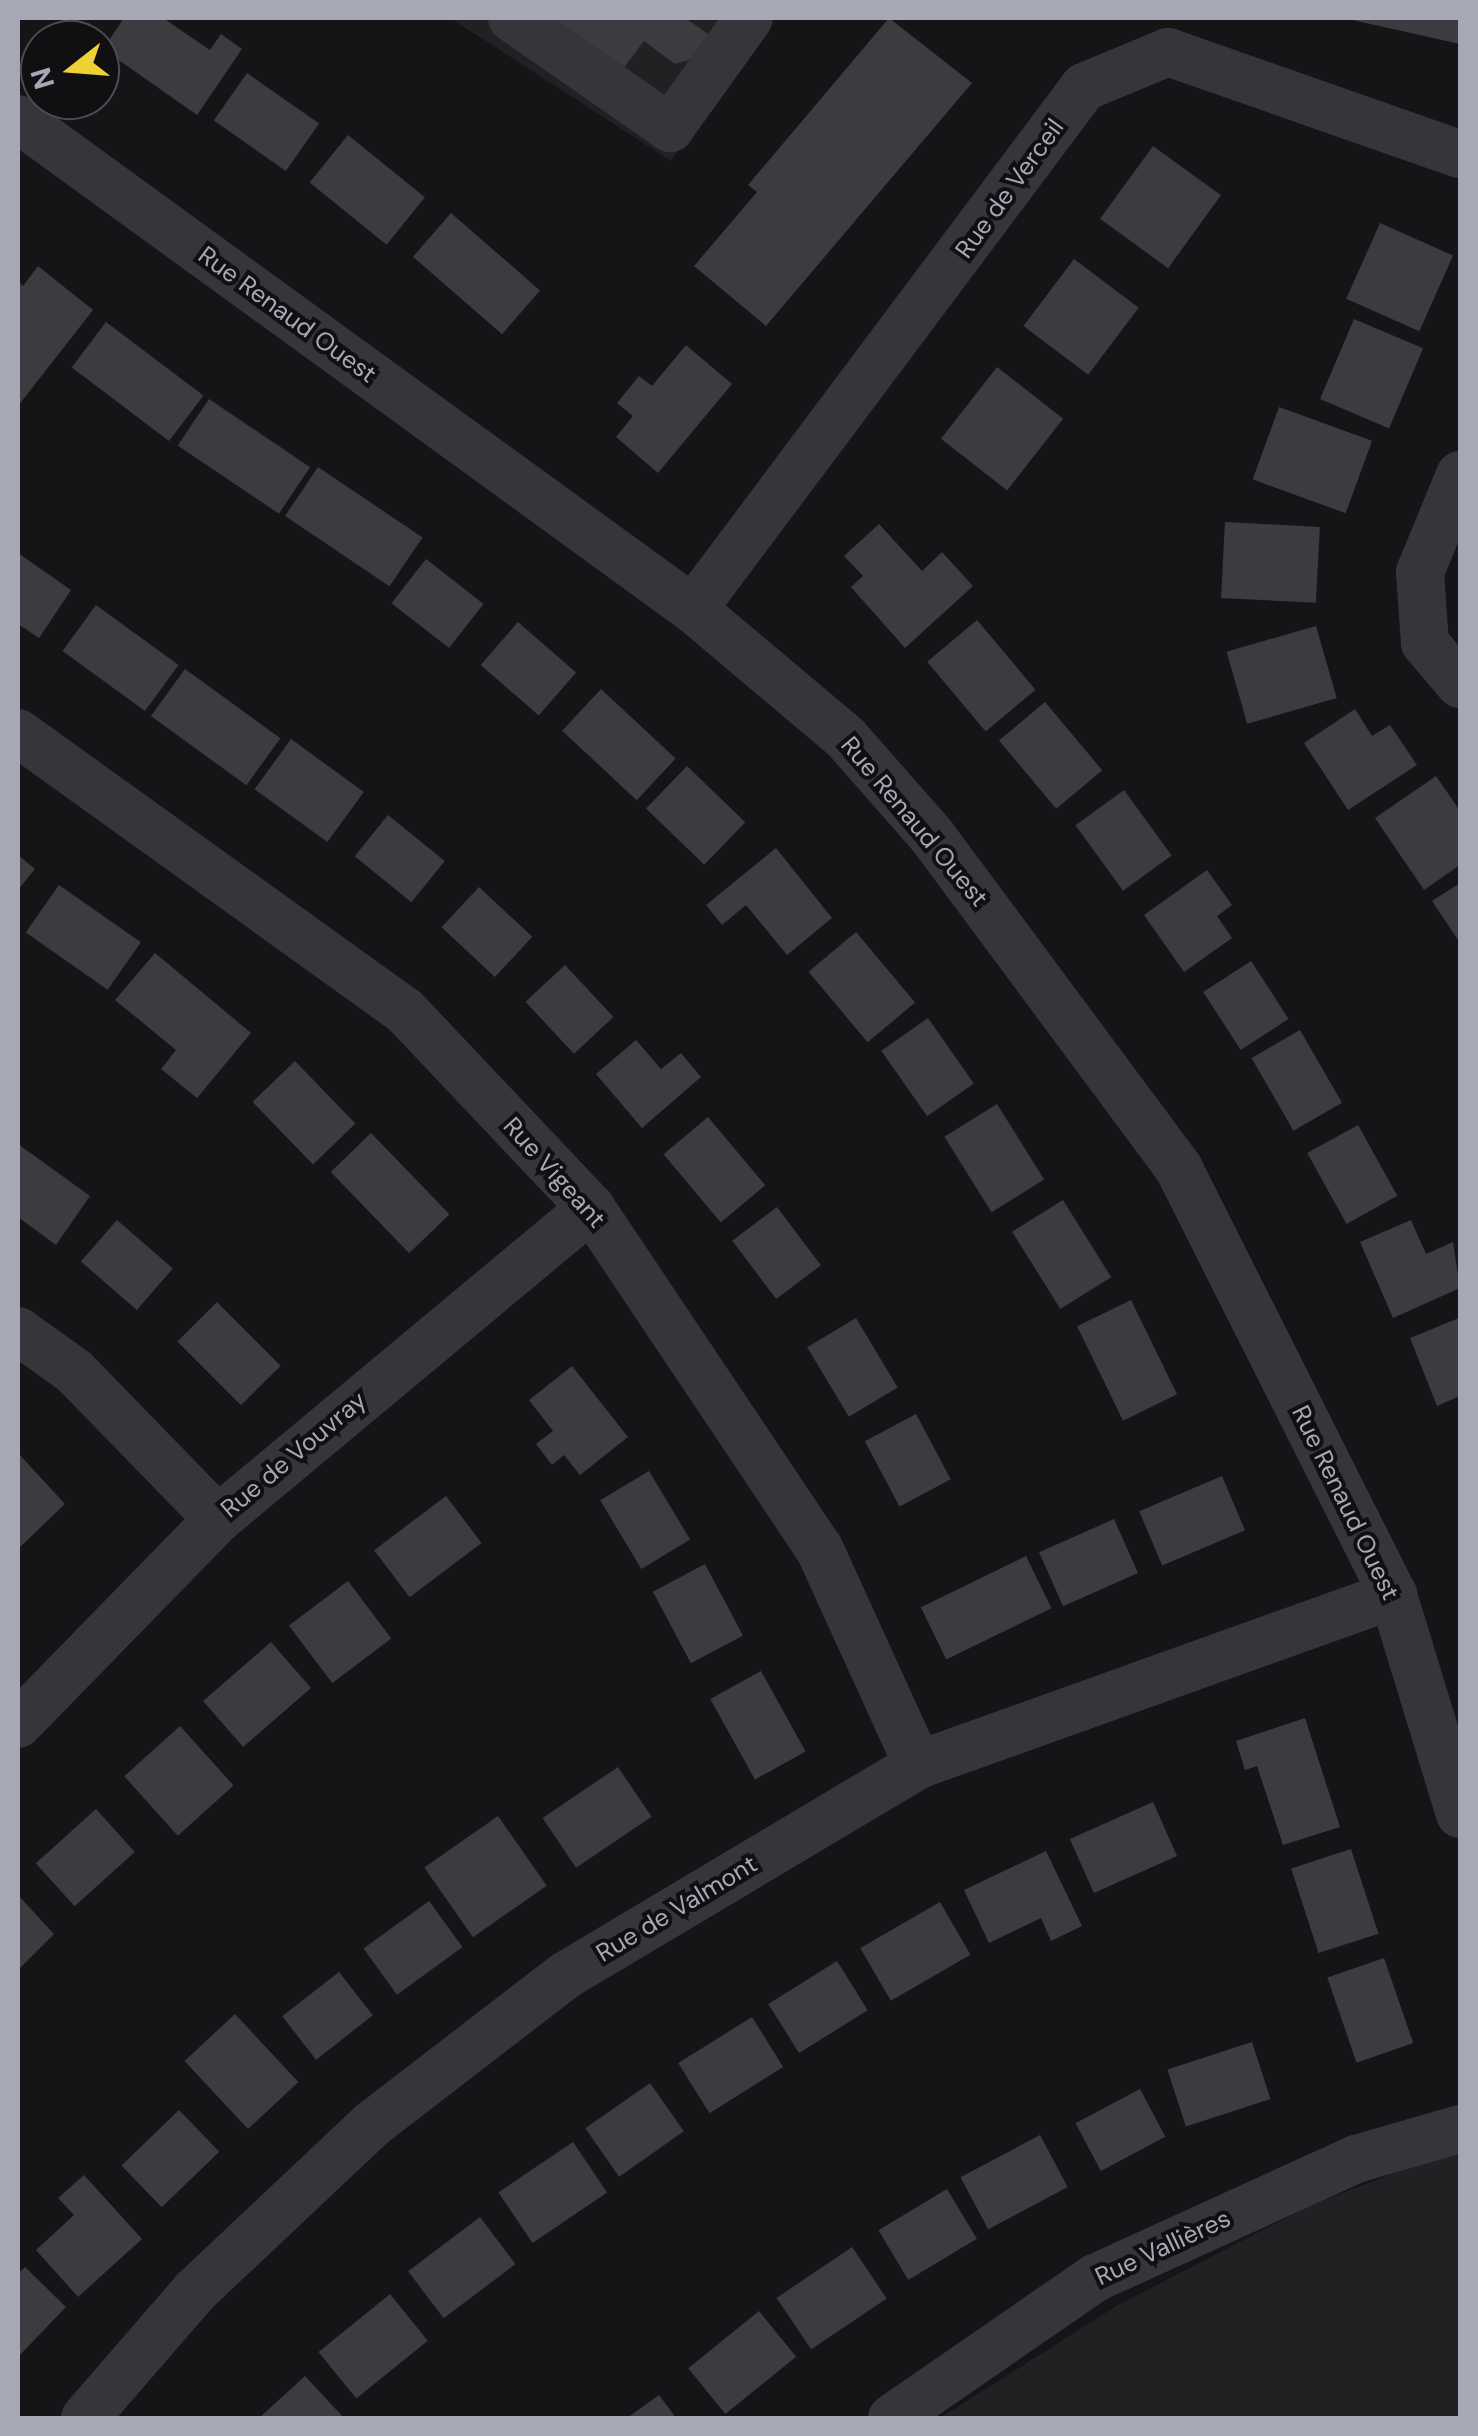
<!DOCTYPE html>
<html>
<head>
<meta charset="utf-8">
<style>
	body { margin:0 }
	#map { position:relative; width:1478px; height:2436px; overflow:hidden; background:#151416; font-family:"DM Sans",sans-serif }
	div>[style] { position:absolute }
	.built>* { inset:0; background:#212023 }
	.building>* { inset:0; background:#3c3c40; transform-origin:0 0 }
	.minor>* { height:48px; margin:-24px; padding:0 24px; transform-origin:24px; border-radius:24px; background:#36353b }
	span { translate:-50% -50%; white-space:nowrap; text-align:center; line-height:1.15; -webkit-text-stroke:8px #100f11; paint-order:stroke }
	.street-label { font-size:25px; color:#a6a8b6 }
	.frame { position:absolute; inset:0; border:20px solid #a6a8b6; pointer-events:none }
	.north { position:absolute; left:20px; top:20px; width:100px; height:100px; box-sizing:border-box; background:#100f11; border:2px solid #4c4c53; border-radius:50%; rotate:253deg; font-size:28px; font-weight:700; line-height:40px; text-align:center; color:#a6a8b6 }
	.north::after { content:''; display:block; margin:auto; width:35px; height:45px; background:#eed235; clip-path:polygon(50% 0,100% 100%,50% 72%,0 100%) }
</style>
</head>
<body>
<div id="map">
	<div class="built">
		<div style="clip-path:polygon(450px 18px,775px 18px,671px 161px)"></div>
		<div style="clip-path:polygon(1460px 2148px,1460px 2418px,940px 2418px,1118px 2305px,1311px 2205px)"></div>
	</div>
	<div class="building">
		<div style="clip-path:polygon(124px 18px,163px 18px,210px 50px,221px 34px,242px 49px,197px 115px,103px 49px)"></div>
		<div style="clip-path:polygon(542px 18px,685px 18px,711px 36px,695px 58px,675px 64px,644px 41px,619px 74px)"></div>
		<div style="clip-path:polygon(889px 18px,972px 83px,766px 326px,694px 266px,757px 192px,748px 185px)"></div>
		<div style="clip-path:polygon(1349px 18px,1460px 18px,1460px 44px,1348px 19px)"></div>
		<div style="left:247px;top:73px;width:88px;height:58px;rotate:35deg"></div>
		<div style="left:348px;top:135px;width:99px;height:61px;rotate:39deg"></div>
		<div style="left:1153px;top:146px;width:84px;height:90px;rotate:36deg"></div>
		<div style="left:451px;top:213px;width:118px;height:58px;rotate:41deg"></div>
		<div style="left:1380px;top:223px;width:80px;height:83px;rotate:24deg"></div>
		<div style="left:1074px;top:259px;width:81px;height:84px;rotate:37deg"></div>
		<div style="clip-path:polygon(38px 266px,93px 310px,18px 406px,18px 282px,23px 286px)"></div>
		<div style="left:1354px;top:319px;width:75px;height:87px;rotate:23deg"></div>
		<div style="left:106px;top:322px;width:122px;height:57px;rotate:37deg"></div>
		<div style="clip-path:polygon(686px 345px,732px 384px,658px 473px,616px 437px,633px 416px,617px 403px,639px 376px,652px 386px)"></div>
		<div style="left:997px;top:367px;width:84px;height:91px;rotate:38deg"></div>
		<div style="left:209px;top:399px;width:122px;height:56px;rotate:34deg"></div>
		<div style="left:1279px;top:407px;width:99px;height:77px;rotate:20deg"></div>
		<div style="left:318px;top:467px;width:126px;height:59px;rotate:34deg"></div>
		<div style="left:1225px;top:522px;width:95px;height:76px;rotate:3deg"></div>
		<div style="clip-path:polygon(879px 524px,922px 571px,942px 552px,973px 586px,905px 648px,851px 587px,863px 576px,844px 556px)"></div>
		<div style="clip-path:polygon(18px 553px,71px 590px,39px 638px,18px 624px)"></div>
		<div style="left:426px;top:559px;width:73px;height:56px;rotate:38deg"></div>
		<div style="left:96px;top:605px;width:102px;height:57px;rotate:36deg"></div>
		<div style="left:977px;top:620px;width:91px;height:65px;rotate:50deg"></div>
		<div style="left:518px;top:622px;width:77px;height:57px;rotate:41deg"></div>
		<div style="left:1316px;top:626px;width:75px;height:93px;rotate:74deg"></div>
		<div style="left:185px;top:669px;width:118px;height:58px;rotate:36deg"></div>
		<div style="left:601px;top:689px;width:102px;height:57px;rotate:43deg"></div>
		<div style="left:1045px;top:702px;width:89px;height:60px;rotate:50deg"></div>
		<div style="clip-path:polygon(1355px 709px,1372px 736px,1390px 725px,1417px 765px,1348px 810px,1304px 743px)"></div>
		<div style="left:291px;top:739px;width:90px;height:62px;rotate:36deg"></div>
		<div style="left:687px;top:766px;width:81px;height:59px;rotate:44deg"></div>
		<div style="clip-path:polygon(1436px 776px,1460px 811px,1460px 865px,1424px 890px,1375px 818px)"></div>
		<div style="left:1124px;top:790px;width:81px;height:60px;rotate:54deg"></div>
		<div style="left:388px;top:815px;width:73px;height:53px;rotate:39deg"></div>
		<div style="clip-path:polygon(776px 848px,832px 918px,787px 955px,746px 905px,722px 925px,706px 905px)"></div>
		<div style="clip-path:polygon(18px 855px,35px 869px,18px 890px)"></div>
		<div style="clip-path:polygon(1207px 870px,1232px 905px,1217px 916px,1232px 938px,1184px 972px,1144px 915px)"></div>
		<div style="clip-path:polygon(1460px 883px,1460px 943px,1432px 901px)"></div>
		<div style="left:59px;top:885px;width:100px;height:58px;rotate:35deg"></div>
		<div style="left:479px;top:887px;width:73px;height:55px;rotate:43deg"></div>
		<div style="left:856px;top:932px;width:92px;height:62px;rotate:50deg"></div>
		<div style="clip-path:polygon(155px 953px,251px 1033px,197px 1098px,161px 1069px,176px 1050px,115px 1000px)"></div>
		<div style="left:1251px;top:961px;width:69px;height:57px;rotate:57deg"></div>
		<div style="left:565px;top:965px;width:71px;height:54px;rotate:47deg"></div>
		<div style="left:928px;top:1018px;width:80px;height:57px;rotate:55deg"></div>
		<div style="left:1300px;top:1030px;width:84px;height:56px;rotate:60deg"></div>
		<div style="clip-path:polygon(636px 1040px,661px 1069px,681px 1053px,701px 1077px,642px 1128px,596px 1074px)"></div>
		<div style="left:295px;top:1061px;width:87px;height:59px;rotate:46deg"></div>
		<div style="left:997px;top:1104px;width:89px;height:62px;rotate:58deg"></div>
		<div style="left:708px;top:1117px;width:89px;height:58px;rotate:50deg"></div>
		<div style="left:1358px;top:1125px;width:81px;height:58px;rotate:61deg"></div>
		<div style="left:371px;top:1133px;width:113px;height:56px;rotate:46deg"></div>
		<div style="clip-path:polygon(18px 1144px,90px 1196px,56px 1245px,18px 1217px)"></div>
		<div style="left:1063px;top:1200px;width:91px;height:60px;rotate:58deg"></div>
		<div style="left:777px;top:1207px;width:73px;height:56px;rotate:53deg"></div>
		<div style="left:117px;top:1220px;width:74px;height:55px;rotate:41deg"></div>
		<div style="clip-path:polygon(1411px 1220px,1426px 1254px,1453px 1242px,1460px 1288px,1393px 1318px,1360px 1242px)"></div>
		<div style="left:1131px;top:1300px;width:105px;height:60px;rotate:64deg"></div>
		<div style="left:217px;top:1302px;width:90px;height:56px;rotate:45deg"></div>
		<div style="left:856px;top:1318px;width:81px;height:57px;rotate:59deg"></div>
		<div style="clip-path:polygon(1459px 1318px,1460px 1396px,1437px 1406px,1410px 1338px)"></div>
		<div style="clip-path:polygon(572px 1366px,628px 1437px,580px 1475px,564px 1455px,552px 1465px,536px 1444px,553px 1431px,529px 1400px)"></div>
		<div style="left:916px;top:1414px;width:74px;height:58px;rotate:62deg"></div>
		<div style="clip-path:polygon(18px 1453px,65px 1504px,18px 1549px)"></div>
		<div style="left:649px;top:1471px;width:80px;height:57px;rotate:59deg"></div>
		<div style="left:1222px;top:1476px;width:59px;height:90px;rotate:67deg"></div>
		<div style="left:446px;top:1496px;width:59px;height:90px;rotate:53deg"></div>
		<div style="left:1114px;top:1519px;width:59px;height:82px;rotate:66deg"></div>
		<div style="left:1026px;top:1556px;width:58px;height:117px;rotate:64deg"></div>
		<div style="left:705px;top:1564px;width:81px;height:59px;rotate:62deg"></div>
		<div style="left:348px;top:1581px;width:72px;height:74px;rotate:53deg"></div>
		<div style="left:271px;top:1642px;width:61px;height:90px;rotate:49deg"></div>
		<div style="left:761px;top:1671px;width:92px;height:58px;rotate:61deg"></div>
		<div style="clip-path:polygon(1305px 1718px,1340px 1827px,1283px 1845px,1257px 1766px,1245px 1770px,1236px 1741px)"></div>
		<div style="left:180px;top:1726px;width:80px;height:75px;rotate:48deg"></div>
		<div style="left:618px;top:1767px;width:60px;height:91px;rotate:56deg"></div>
		<div style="left:1153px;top:1802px;width:59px;height:91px;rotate:66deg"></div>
		<div style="left:96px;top:1809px;width:58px;height:81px;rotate:48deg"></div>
		<div style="left:498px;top:1816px;width:85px;height:90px;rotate:55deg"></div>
		<div style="left:1351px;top:1849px;width:89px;height:63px;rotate:72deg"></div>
		<div style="clip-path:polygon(1046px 1851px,1082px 1926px,1051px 1941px,1041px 1918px,989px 1943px,964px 1890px)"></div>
		<div style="clip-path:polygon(18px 1895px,54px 1934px,18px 1970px)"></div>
		<div style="left:429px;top:1901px;width:57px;height:81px;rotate:54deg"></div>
		<div style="left:940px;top:1902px;width:61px;height:92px;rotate:60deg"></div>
		<div style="left:1384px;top:1958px;width:90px;height:60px;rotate:71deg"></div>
		<div style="left:837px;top:1961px;width:58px;height:81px;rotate:58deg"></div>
		<div style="left:339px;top:1972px;width:55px;height:72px;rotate:52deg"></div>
		<div style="left:235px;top:2014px;width:93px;height:69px;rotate:47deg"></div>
		<div style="left:752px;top:2017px;width:59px;height:87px;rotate:58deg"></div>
		<div style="left:1252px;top:2042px;width:60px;height:89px;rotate:72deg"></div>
		<div style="left:650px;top:2083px;width:59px;height:79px;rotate:55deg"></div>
		<div style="left:1140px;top:2089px;width:54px;height:73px;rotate:62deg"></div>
		<div style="left:179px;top:2110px;width:58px;height:80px;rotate:46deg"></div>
		<div style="left:1040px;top:2135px;width:59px;height:90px;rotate:62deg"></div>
		<div style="left:573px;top:2142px;width:61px;height:90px;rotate:56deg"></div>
		<div style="clip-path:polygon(84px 2175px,142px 2239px,78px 2297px,36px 2250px,74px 2215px,58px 2198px)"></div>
		<div style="left:947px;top:2189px;width:58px;height:80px;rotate:59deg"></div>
		<div style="left:480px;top:2217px;width:59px;height:90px;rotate:53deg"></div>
		<div style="left:852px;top:2247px;width:62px;height:91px;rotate:56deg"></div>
		<div style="clip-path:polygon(25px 2267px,66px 2307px,18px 2357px,18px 2274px)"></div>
		<div style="left:390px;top:2294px;width:60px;height:92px;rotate:51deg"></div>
		<div style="left:759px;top:2311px;width:59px;height:91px;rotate:51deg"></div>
		<div style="clip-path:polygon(305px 2376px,344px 2418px,259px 2418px)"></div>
		<div style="clip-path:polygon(659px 2395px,676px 2418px,627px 2418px)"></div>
	</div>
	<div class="minor">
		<div style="left:512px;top:18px;width:193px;rotate:34.8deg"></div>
		<div style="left:670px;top:128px;width:135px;rotate:-54.3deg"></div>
		<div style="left:18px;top:119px;width:834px;rotate:35.98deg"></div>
		<div style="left:693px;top:609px;width:200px;rotate:40.1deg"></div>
		<div style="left:846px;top:738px;width:130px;rotate:48.7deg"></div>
		<div style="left:932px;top:836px;width:415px;rotate:53.4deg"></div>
		<div style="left:1179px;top:1169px;width:477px;rotate:63.3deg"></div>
		<div style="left:1393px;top:1595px;width:229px;rotate:73deg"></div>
		<div style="left:1460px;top:475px;width:105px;rotate:112.4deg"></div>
		<div style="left:1420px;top:572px;width:71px;rotate:86deg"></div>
		<div style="left:1425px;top:643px;width:54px;rotate:49.5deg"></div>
		<div style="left:693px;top:609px;width:652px;rotate:-53.17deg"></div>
		<div style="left:1084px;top:87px;width:91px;rotate:-22.6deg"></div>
		<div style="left:1168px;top:52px;width:309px;rotate:19.3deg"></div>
		<div style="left:18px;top:733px;width:475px;rotate:35.7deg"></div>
		<div style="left:404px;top:1010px;width:272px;rotate:46.6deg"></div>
		<div style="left:591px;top:1208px;width:409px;rotate:56.2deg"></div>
		<div style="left:819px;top:1548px;width:239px;rotate:65.5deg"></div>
		<div style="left:18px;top:1331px;width:70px;rotate:35.7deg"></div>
		<div style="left:75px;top:1372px;width:205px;rotate:45.8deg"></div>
		<div style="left:18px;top:1724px;width:286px;rotate:-45.7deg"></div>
		<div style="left:218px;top:1519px;width:486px;rotate:-39.8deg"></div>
		<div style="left:85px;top:2418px;width:168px;rotate:-49.1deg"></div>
		<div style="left:195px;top:2291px;width:242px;rotate:-43.3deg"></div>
		<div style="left:371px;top:2125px;width:246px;rotate:-37.6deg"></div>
		<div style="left:566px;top:1975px;width:410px;rotate:-30.8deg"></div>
		<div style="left:918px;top:1765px;width:505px;rotate:-19.69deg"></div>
		<div style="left:892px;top:2418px;width:247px;rotate:-34.6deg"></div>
		<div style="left:1095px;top:2278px;width:287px;rotate:-24.5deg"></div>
		<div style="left:1356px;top:2159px;width:108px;rotate:-16.1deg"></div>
	</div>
	<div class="street-label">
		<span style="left:1010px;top:189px;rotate:-54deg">Rue de Verceil</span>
		<span style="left:287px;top:315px;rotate:36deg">Rue Renaud Ouest</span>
		<span style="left:914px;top:822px;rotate:50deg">Rue Renaud Ouest</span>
		<span style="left:554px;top:1173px;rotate:48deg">Rue Vigeant</span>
		<span style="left:294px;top:1455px;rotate:-40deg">Rue de Vouvray</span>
		<span style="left:1345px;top:1503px;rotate:64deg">Rue Renaud Ouest</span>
		<span style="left:677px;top:1909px;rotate:-31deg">Rue de Valmont</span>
		<span style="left:1163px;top:2248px;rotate:-25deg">Rue Vallières</span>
	</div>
	<div class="frame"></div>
	<div class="north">N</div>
</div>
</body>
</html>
